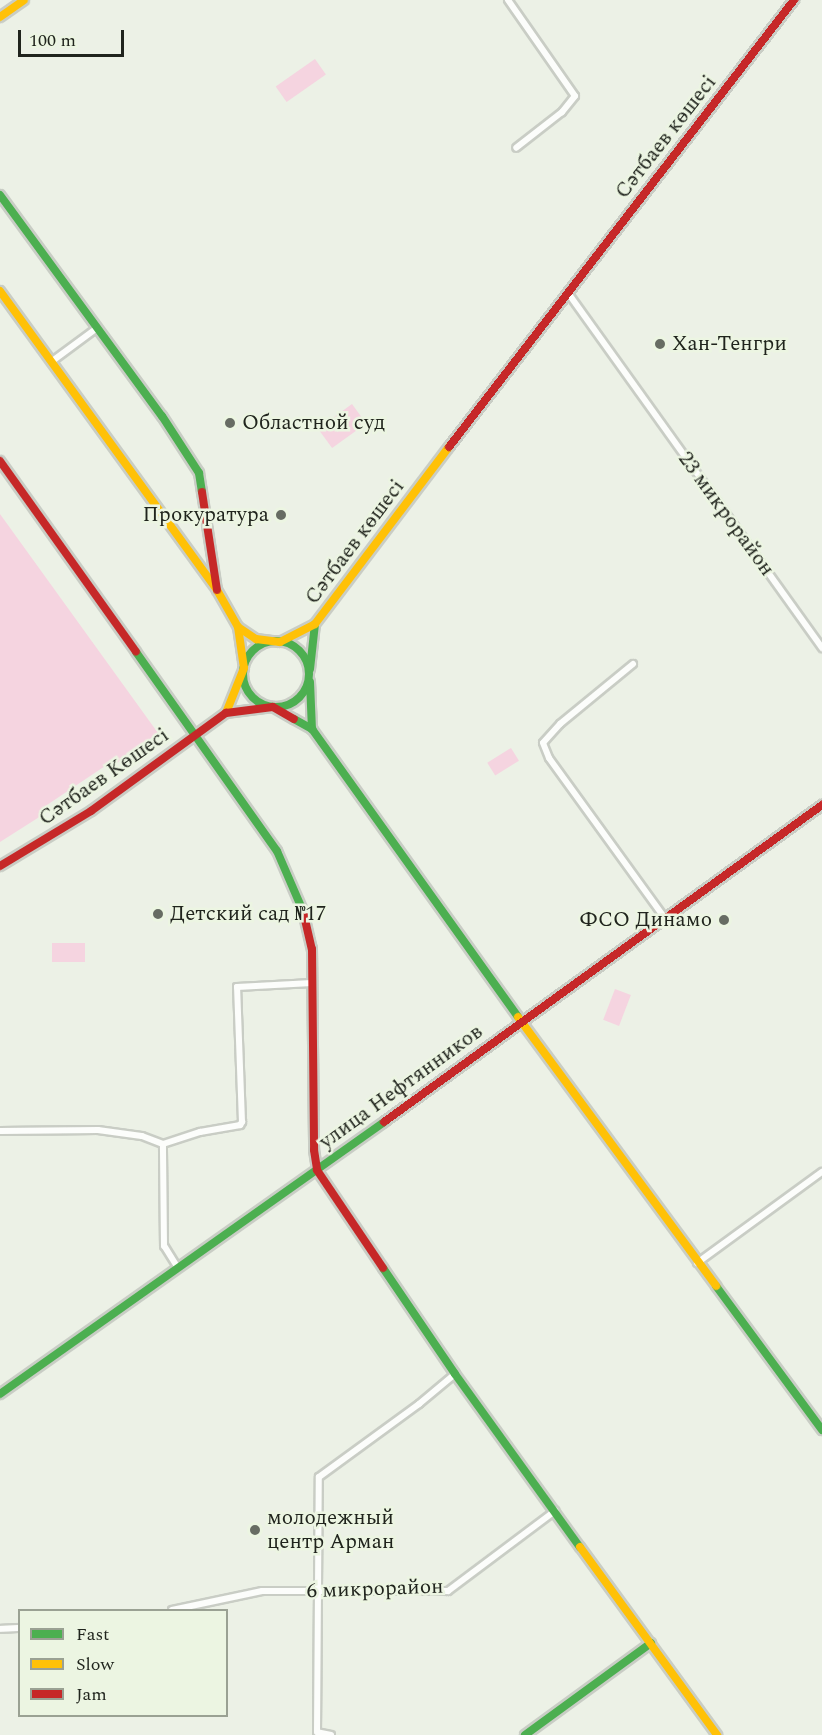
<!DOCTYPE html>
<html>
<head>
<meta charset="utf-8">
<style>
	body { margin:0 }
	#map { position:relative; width:822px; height:1735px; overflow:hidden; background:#ecf1e6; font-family:Spectral,serif }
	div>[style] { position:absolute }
	.green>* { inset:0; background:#f5d4e0; transform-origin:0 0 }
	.roads { filter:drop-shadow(2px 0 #c9cdc5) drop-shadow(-2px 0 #c9cdc5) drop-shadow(0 2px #c9cdc5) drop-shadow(0 -2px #c9cdc5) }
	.street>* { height:6px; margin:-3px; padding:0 3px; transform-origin:3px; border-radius:3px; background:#fcfdfb }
	.fast>* { height:8px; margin:-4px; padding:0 4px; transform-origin:4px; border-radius:4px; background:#4caf50 }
	.fast>.ring { margin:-4px; padding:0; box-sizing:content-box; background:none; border:8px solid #4caf50; border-radius:50% }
	.slow>* { height:8px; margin:-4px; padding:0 4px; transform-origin:4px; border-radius:4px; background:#ffc107 }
	.jam>* { height:8px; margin:-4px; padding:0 4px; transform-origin:4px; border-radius:4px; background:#c62828 }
	.dots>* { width:16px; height:16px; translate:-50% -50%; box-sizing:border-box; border:3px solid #ecf5e2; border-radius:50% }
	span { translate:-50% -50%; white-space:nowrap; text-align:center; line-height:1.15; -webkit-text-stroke:5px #ecf5e2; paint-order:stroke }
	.street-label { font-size:21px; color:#20241d }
	.poi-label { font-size:21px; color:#20241d }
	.left { translate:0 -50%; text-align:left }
	.right { translate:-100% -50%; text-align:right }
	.legend { position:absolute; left:18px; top:1609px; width:210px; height:108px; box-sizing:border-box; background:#ecf5e2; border:2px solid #9aa193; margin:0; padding:8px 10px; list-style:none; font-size:18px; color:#20241d }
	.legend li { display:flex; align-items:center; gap:12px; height:30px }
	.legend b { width:30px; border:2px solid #9aa193 }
	.scale { position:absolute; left:18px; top:30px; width:106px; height:27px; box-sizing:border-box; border:3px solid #20241d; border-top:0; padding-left:8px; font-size:18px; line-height:21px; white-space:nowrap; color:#20241d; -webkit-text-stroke:4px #ecf5e2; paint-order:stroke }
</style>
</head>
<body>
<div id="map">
	<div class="green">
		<div style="left:315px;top:59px;width:19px;height:48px;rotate:55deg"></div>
		<div style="left:352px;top:404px;width:24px;height:42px;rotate:54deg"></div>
		<div style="clip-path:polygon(0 514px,158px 733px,114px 765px,111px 762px,41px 809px,44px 814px,0 842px)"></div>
		<div style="left:511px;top:748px;width:15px;height:28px;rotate:58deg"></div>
		<div style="left:85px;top:943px;width:19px;height:33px;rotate:90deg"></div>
		<div style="left:615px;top:989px;width:17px;height:33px;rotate:21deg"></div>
	</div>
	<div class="roads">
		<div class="street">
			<div style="left:508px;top:0;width:117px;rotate:55.1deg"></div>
			<div style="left:575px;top:96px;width:21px;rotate:129deg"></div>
			<div style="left:562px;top:112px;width:58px;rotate:142deg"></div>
			<div style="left:568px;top:293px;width:437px;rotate:54.4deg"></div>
			<div style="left:51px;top:362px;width:57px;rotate:-36.5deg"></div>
			<div style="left:633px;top:664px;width:94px;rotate:140.6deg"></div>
			<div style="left:560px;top:724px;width:25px;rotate:132deg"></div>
			<div style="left:543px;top:743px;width:16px;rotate:68deg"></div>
			<div style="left:549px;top:758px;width:198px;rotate:54.1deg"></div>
			<div style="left:0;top:1131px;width:98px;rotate:-0.6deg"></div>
			<div style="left:98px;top:1130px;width:44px;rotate:7.8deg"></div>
			<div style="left:142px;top:1136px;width:22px;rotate:21deg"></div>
			<div style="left:697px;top:1263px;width:155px;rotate:-36.1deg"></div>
			<div style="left:178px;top:1268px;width:26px;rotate:-122deg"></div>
			<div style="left:164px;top:1246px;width:102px;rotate:-90.6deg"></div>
			<div style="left:163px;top:1144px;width:39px;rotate:-18deg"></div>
			<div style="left:200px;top:1132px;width:41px;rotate:-9.9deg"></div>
			<div style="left:240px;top:1125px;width:4px;rotate:-56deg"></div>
			<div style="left:242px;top:1122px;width:135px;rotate:-92.1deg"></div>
			<div style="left:237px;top:987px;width:75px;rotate:-3.1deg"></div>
			<div style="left:172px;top:1610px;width:92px;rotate:-11.9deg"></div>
			<div style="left:262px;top:1591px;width:186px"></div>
			<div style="left:448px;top:1591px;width:134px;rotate:-36.8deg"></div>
			<div style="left:0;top:1629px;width:20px;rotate:-3deg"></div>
			<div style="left:331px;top:1735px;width:14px;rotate:-168deg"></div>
			<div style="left:317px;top:1732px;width:255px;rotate:-89.6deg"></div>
			<div style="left:319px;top:1477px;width:124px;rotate:-36.1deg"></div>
			<div style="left:419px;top:1404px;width:47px;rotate:-39.8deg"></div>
		</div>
		<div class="fast">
			<div style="left:0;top:195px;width:274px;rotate:53.8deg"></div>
			<div style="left:162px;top:416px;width:68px;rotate:57deg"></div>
			<div style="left:199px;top:473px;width:19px;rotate:81deg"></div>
			<div class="ring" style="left:243px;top:641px;width:58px;height:58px"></div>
			<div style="left:136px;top:652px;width:244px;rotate:54.7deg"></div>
			<div style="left:277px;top:851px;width:65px;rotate:66.6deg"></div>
			<div style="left:310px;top:669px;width:45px;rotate:-83.7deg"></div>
			<div style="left:310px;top:682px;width:47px;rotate:87.6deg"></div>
			<div style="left:294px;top:719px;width:21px;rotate:29deg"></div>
			<div style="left:312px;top:729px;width:354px;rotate:54.4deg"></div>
			<div style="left:383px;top:1268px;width:128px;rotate:55.8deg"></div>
			<div style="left:455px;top:1374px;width:213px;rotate:54.2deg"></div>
			<div style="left:716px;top:1286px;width:179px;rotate:53.6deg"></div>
			<div style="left:0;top:1394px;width:471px;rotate:-35.3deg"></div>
			<div style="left:525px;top:1735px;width:156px;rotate:-36.1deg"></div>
		</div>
		<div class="slow">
			<div style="left:0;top:17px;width:29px;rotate:-35deg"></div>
			<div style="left:0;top:291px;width:369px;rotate:54deg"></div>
			<div style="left:217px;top:590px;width:43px;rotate:60.4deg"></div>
			<div style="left:238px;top:627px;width:41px;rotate:81.7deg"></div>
			<div style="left:244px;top:668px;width:48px;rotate:111.8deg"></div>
			<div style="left:238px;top:627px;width:22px;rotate:34deg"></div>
			<div style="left:256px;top:639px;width:24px;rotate:7deg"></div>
			<div style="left:280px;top:642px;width:39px;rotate:-27deg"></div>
			<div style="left:315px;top:624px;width:222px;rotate:-52.9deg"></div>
			<div style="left:518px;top:1017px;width:334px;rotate:53.6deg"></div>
			<div style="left:580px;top:1547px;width:233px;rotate:53.9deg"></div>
		</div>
		<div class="jam">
			<div style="left:449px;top:447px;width:565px;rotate:-52.34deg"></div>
			<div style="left:0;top:461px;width:234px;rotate:54.5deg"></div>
			<div style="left:202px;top:492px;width:99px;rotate:81.3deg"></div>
			<div style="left:0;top:866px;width:106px;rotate:-31.1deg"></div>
			<div style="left:91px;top:811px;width:167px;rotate:-36deg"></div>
			<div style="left:226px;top:713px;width:47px;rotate:-7.3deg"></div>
			<div style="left:273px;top:707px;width:24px;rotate:30deg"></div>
			<div style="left:303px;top:911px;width:39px;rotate:77deg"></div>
			<div style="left:312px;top:949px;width:201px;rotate:89.4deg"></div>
			<div style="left:314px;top:1150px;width:20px;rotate:81deg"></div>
			<div style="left:317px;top:1170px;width:118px;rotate:56deg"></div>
			<div style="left:384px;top:1122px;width:541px;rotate:-35.89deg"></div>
		</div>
	</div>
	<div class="dots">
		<div style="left:660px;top:344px;background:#676c63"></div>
		<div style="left:230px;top:423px;background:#676c63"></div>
		<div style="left:281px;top:515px;background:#676c63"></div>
		<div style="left:158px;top:914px;background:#676c63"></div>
		<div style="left:724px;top:920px;background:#676c63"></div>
		<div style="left:255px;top:1530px;background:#676c63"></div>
	</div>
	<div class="street-label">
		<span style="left:666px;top:137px;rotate:-52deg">Сәтбаев көшесі</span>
		<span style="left:726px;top:514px;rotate:54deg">23 микрорайон</span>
		<span style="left:355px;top:542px;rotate:-53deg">Сәтбаев көшесі</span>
		<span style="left:104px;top:777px;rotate:-35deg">Сәтбаев Көшесі</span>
		<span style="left:401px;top:1087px;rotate:-36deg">улица Нефтянников</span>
		<span style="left:375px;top:1589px;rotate:-2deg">6 микрорайон</span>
	</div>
	<div class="poi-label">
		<span class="left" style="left:672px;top:344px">Хан-Тенгри</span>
		<span class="left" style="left:242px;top:423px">Областной суд</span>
		<span class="right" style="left:269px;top:515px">Прокуратура</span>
		<span class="left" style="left:170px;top:914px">Детский сад №17</span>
		<span class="right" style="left:712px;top:920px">ФСО Динамо</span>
		<span class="left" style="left:267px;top:1530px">молодежный<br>центр Арман</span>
	</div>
	<ul class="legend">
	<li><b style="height:8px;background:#4caf50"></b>Fast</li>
	<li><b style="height:8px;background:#ffc107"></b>Slow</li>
	<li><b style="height:8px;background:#c62828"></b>Jam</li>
	</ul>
	<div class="scale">100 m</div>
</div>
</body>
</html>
